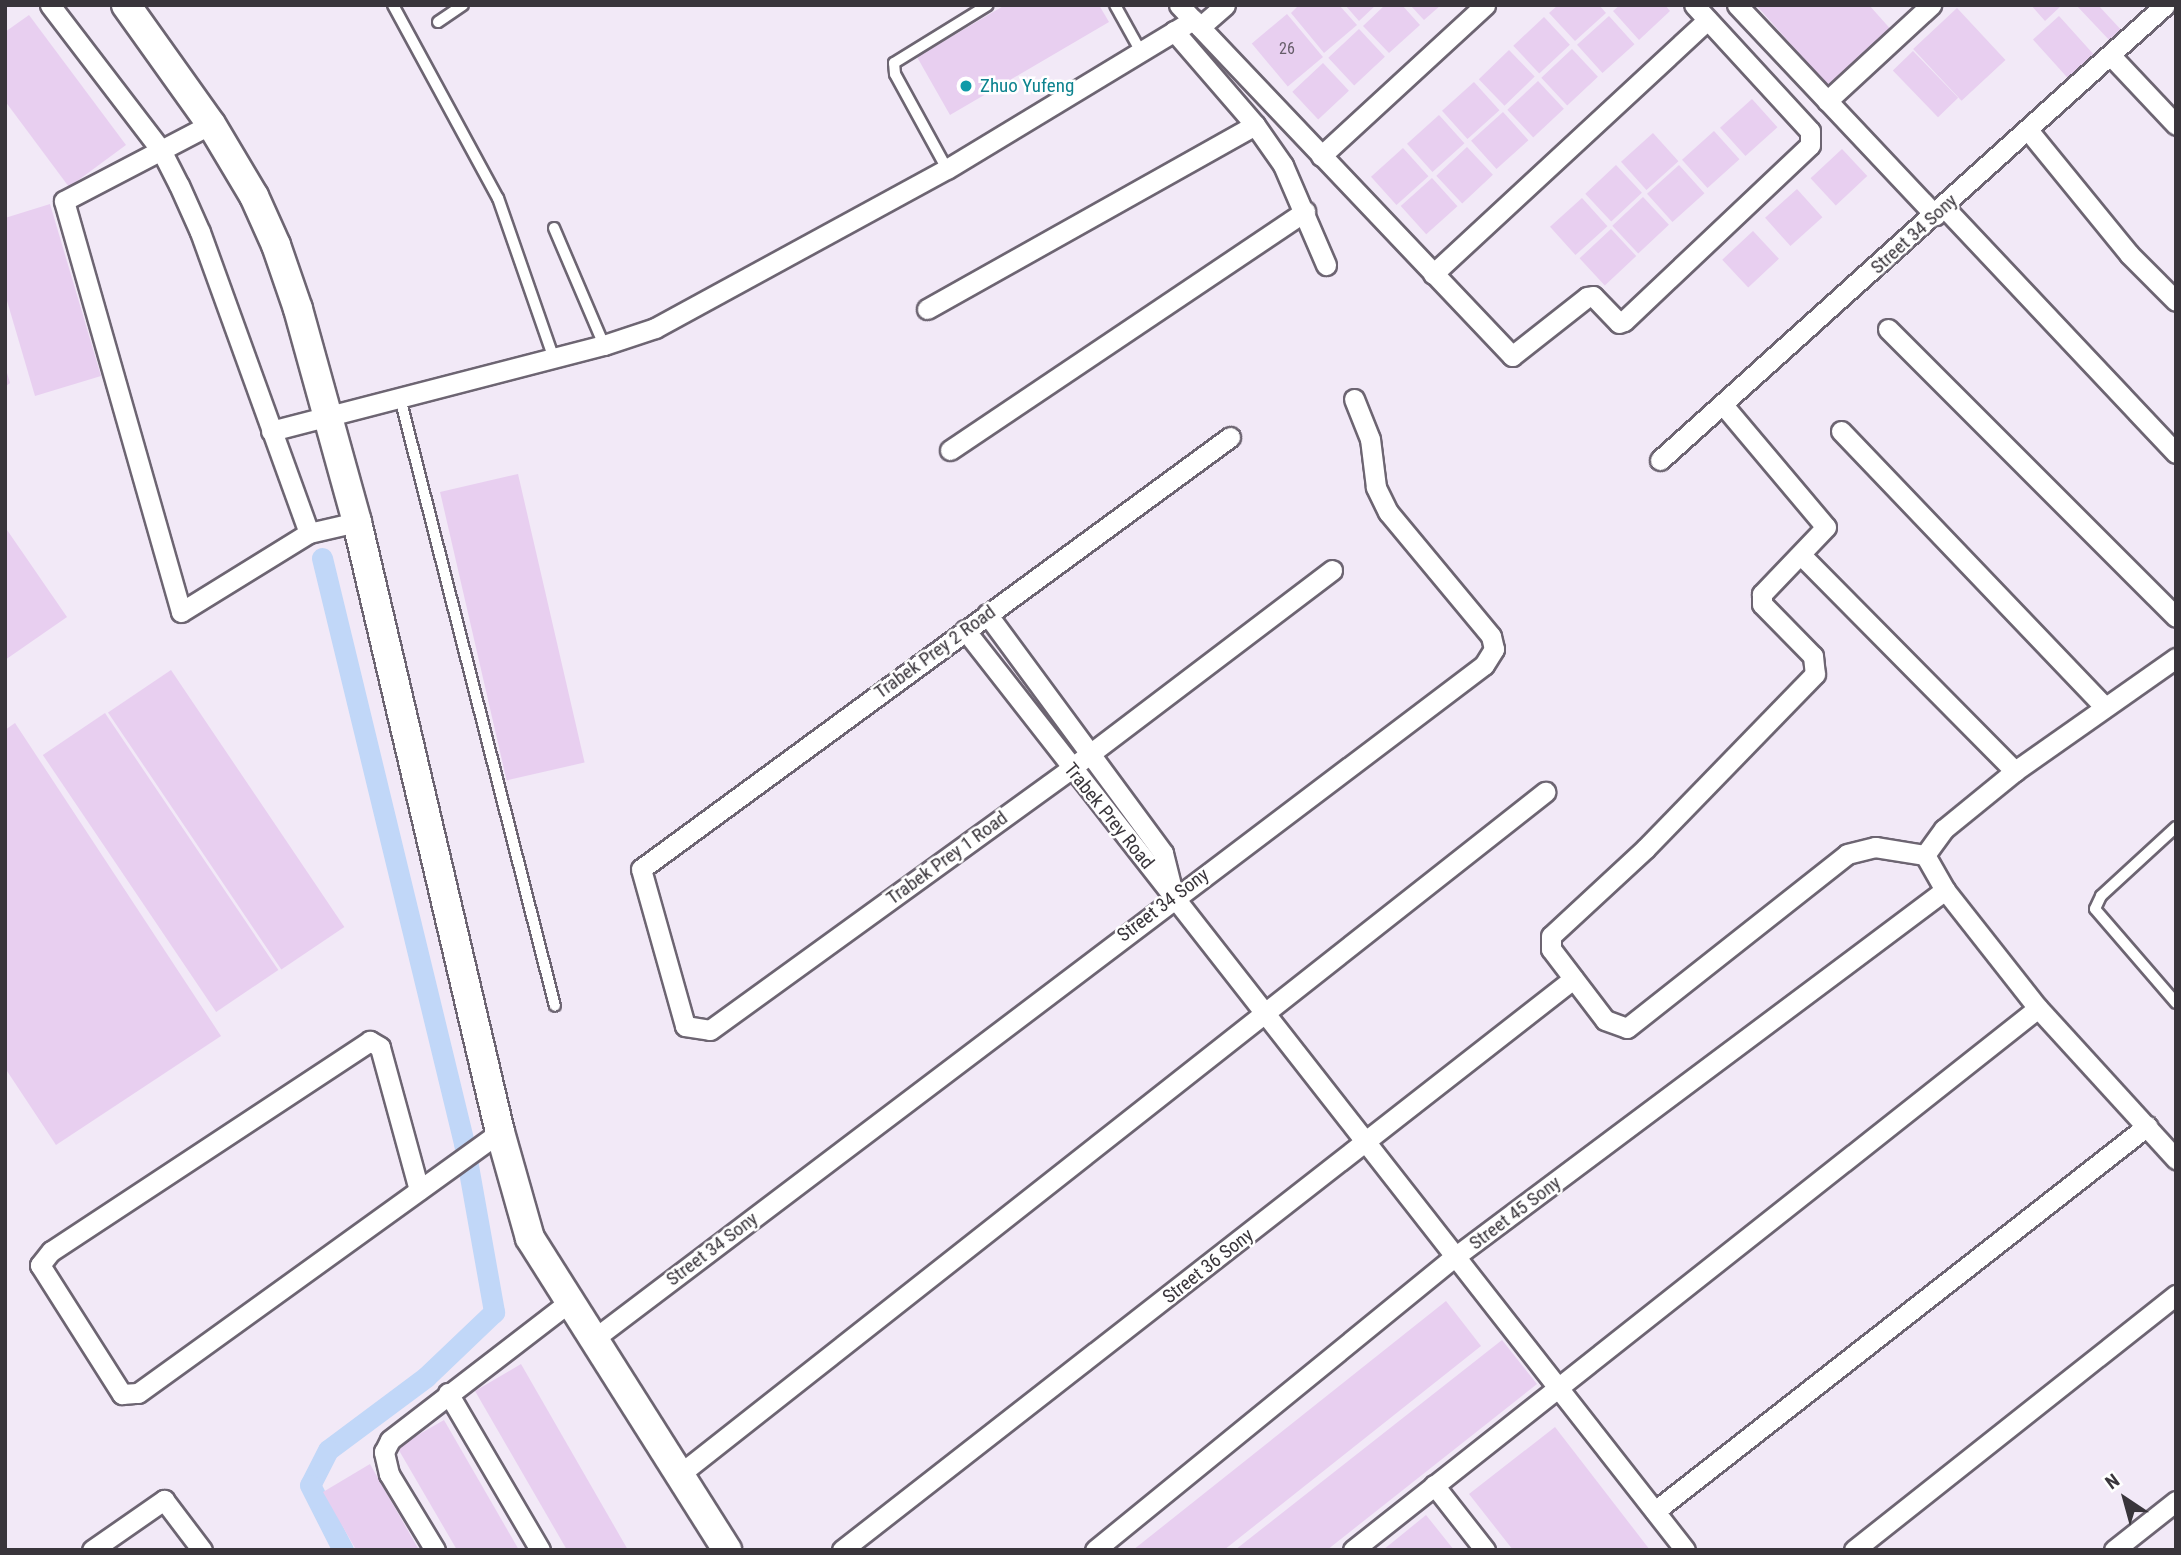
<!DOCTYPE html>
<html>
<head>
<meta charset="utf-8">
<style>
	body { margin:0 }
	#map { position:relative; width:2181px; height:1555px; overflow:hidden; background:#f2e9f7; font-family:"Roboto Condensed",sans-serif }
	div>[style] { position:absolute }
	.canal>* { height:21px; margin:-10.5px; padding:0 10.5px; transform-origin:10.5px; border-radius:10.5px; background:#c1d7f8 }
	.building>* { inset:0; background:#e8cff0; transform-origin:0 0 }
	.roads { filter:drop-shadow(2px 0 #6d6572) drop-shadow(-2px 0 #6d6572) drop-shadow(0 2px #6d6572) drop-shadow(0 -2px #6d6572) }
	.lane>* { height:10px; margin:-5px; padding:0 5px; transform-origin:5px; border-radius:5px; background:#fff }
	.street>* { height:19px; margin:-9.5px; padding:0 9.5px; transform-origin:9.5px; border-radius:9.5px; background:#fff }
	.secondary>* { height:28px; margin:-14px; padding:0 14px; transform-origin:14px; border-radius:14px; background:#fff }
	.dots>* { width:19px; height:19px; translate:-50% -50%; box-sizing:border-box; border:4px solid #fff; border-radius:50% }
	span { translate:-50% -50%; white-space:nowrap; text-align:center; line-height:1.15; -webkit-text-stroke:5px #fff; paint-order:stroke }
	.number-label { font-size:16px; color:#655c68 }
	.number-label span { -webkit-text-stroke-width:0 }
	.culture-label { font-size:19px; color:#0d838f }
	.left { translate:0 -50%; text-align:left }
	.street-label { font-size:19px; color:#39353b }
	.frame { position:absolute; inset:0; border:7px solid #39353b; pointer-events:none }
	.north { position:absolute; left:2090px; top:1464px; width:70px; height:70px; -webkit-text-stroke:5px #fff; paint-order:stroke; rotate:324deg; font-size:19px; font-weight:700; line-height:28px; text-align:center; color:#39353b }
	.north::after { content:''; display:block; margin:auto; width:24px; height:32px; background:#39353b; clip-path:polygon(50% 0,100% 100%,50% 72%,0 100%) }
</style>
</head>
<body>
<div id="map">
	<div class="canal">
		<div style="left:322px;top:558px;width:602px;rotate:76.36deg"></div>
		<div style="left:464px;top:1143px;width:172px;rotate:79.9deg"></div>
		<div style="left:494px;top:1312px;width:94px;rotate:136.3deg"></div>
		<div style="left:426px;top:1377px;width:122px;rotate:143.3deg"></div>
		<div style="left:328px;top:1450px;width:39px;rotate:117deg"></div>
		<div style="left:310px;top:1485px;width:73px;rotate:63.1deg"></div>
	</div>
	<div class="building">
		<div style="clip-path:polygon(1005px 5px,1099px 5px,1109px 22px,950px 115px,917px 57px)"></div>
		<div style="clip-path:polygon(1299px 5px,1339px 5px,1357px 25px,1324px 53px,1291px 13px)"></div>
		<div style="clip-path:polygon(1345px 5px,1376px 5px,1359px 21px)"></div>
		<div style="clip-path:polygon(1385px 5px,1402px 5px,1420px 25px,1389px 53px,1363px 26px)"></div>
		<div style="clip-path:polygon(1410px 5px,1441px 5px,1424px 20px)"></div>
		<div style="clip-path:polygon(1558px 5px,1599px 5px,1606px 13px,1575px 41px,1549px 13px)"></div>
		<div style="clip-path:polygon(1620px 5px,1665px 5px,1670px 11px,1639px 40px,1613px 11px)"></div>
		<div style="clip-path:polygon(1756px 5px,1869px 5px,1894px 33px,1831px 89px)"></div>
		<div style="clip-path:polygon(2031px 5px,2062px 5px,2045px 21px)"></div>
		<div style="clip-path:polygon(2076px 5px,2098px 5px,2124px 33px,2112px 43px)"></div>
		<div style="left:1957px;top:8px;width:71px;height:60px;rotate:47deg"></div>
		<div style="left:1287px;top:14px;width:56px;height:46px;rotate:50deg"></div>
		<div style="clip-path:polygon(29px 15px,126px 145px,69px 187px,5px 101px,5px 32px)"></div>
		<div style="left:1609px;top:16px;width:38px;height:43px;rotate:48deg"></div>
		<div style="left:2059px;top:16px;width:57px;height:35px;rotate:48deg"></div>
		<div style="left:1544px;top:17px;width:38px;height:42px;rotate:47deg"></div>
		<div style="left:1359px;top:29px;width:38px;height:42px;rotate:47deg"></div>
		<div style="left:1572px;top:49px;width:38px;height:42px;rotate:47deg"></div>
		<div style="left:1509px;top:50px;width:37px;height:42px;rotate:46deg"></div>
		<div style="left:1913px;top:51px;width:65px;height:28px;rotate:46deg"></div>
		<div style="left:1323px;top:63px;width:38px;height:42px;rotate:47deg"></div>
		<div style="left:1538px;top:81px;width:38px;height:42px;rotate:47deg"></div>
		<div style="left:1474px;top:82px;width:38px;height:43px;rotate:48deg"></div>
		<div style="left:1752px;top:99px;width:38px;height:43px;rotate:48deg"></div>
		<div style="left:1503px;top:112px;width:38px;height:43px;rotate:48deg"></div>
		<div style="left:1439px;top:115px;width:38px;height:43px;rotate:48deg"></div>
		<div style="left:1714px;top:131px;width:38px;height:43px;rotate:48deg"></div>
		<div style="left:1653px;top:133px;width:38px;height:43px;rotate:48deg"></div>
		<div style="left:1467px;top:147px;width:38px;height:42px;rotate:47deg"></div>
		<div style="left:1403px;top:148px;width:38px;height:43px;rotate:48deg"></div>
		<div style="left:1842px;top:149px;width:37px;height:43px;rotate:47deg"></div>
		<div style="left:1616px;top:165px;width:38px;height:42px;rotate:47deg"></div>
		<div style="left:1679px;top:165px;width:38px;height:43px;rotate:48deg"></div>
		<div style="left:1432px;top:178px;width:38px;height:42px;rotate:48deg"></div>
		<div style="left:1797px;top:189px;width:38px;height:43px;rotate:48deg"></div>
		<div style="left:1643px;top:197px;width:38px;height:42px;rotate:47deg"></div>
		<div style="left:1582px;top:198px;width:38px;height:43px;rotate:48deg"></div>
		<div style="clip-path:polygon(50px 204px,101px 376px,35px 396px,5px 294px,5px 218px)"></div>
		<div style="left:1611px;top:229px;width:37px;height:43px;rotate:47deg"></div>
		<div style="left:1753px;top:231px;width:38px;height:42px;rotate:47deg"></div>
		<div style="clip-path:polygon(5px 366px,10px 383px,5px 387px)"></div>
		<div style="left:518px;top:474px;width:296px;height:80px;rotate:77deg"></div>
		<div style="clip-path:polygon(5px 527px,67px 617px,5px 660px)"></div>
		<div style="left:171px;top:670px;width:310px;height:76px;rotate:56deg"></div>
		<div style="left:105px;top:713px;width:310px;height:75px;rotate:56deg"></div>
		<div style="clip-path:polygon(15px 723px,221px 1036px,56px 1145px,5px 1068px,5px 730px)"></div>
		<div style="clip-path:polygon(1446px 1301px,1481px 1346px,1224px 1550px,1133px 1550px)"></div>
		<div style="clip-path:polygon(1502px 1340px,1537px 1384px,1327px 1550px,1235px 1550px)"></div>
		<div style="clip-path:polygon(521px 1364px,628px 1550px,567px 1550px,475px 1391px)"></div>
		<div style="clip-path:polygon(444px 1420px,519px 1550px,457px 1550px,397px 1447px)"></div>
		<div style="clip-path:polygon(1555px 1427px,1650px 1550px,1513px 1550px,1469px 1494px)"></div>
		<div style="clip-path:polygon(370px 1464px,419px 1550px,356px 1550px,323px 1492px)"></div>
		<div style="clip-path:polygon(1426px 1515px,1454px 1550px,1383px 1550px)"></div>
	</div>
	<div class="roads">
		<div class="lane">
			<div style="left:393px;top:5px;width:220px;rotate:61.5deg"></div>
			<div style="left:498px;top:198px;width:170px;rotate:70.8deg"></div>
			<div style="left:1115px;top:5px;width:54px;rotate:61deg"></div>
			<div style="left:438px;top:22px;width:30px;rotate:-34deg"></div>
			<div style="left:947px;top:169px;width:108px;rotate:-118.7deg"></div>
			<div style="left:895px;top:74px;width:11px;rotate:-95deg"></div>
			<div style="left:894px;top:63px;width:110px;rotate:-31.7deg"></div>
			<div style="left:554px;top:228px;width:127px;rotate:66.9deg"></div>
			<div style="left:400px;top:398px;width:627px;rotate:75.7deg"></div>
			<div style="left:2176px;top:827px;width:102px;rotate:137.4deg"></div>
			<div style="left:2101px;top:896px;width:14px;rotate:115deg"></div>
			<div style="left:2095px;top:909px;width:124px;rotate:49.2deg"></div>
		</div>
		<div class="street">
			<div style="left:50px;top:5px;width:183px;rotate:52.6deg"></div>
			<div style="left:161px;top:150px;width:39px;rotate:63deg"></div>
			<div style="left:179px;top:185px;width:51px;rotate:65.9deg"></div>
			<div style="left:200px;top:232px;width:320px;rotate:70.1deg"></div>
			<div style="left:1179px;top:5px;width:484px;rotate:46.5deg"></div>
			<div style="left:1512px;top:356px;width:95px;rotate:-38.2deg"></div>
			<div style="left:1587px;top:297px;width:6px;rotate:-9deg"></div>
			<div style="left:1593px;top:296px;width:37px;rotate:46deg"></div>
			<div style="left:1619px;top:323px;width:5px;rotate:-22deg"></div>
			<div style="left:1624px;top:321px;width:256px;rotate:-43.4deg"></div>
			<div style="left:1810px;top:145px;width:14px;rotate:-90deg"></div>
			<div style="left:1810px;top:131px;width:171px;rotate:-132.6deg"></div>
			<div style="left:1737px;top:5px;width:289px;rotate:46.7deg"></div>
			<div style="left:1200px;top:27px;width:33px;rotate:-41deg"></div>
			<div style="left:1174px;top:31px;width:124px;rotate:49.2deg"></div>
			<div style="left:1255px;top:125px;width:49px;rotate:55deg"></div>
			<div style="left:1283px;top:165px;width:109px;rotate:66.7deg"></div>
			<div style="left:2112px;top:57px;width:93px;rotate:46.7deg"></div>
			<div style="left:1827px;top:101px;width:142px;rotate:-42.7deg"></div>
			<div style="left:211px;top:124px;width:166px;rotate:152.4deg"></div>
			<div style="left:64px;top:201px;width:427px;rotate:74.1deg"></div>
			<div style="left:181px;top:612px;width:150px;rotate:-31.7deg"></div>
			<div style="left:309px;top:533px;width:49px;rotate:-12.9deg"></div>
			<div style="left:2028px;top:130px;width:160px;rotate:50.8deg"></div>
			<div style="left:2129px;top:254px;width:66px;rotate:45deg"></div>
			<div style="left:1321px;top:156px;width:223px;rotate:-42.6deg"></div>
			<div style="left:1944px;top:207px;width:338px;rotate:46.7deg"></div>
			<div style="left:1433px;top:274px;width:374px;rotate:-42.8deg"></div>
			<div style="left:927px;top:309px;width:376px;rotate:-29.3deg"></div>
			<div style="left:1888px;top:329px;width:407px;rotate:45deg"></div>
			<div style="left:1724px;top:406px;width:158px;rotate:49.9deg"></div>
			<div style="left:1826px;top:527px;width:93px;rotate:133.7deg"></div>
			<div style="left:1762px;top:594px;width:10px;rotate:90deg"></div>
			<div style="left:1762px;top:604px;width:73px;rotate:45.6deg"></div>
			<div style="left:1813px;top:656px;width:18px;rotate:84deg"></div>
			<div style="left:1815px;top:674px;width:243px;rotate:134.2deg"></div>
			<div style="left:1646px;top:848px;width:129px;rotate:137.2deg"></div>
			<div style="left:1551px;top:936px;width:13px;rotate:90deg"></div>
			<div style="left:1551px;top:949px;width:89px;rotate:52.7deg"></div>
			<div style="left:1605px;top:1020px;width:23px;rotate:20deg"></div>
			<div style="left:1627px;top:1028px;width:280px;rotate:-38.3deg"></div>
			<div style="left:1847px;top:854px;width:29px;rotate:-14deg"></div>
			<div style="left:1875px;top:847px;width:51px;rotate:9.1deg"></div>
			<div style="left:271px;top:431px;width:344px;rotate:-14.5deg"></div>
			<div style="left:604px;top:345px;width:54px;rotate:-18.4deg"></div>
			<div style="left:655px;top:328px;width:332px;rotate:-28.6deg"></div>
			<div style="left:947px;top:169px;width:288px;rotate:-31.2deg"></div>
			<div style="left:1841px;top:431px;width:382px;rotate:46.3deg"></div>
			<div style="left:1230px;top:437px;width:730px;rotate:143.74deg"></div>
			<div style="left:641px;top:869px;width:163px;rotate:74.3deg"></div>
			<div style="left:685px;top:1026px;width:25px;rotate:9deg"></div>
			<div style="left:710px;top:1030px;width:445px;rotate:-35.9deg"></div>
			<div style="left:1070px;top:769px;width:329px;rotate:-37.2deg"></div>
			<div style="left:950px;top:450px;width:428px;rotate:-33.9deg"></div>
			<div style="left:1660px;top:460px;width:680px;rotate:-42.02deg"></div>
			<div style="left:1802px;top:556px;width:303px;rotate:45.3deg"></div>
			<div style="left:987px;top:614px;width:297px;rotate:53.6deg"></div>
			<div style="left:1163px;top:853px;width:36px;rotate:76deg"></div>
			<div style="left:965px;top:630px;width:1168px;rotate:51.95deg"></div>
			<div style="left:1925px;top:855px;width:40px;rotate:60.3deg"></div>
			<div style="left:1945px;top:890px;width:150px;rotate:51.8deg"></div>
			<div style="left:2038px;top:1008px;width:205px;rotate:47.6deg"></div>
			<div style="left:1925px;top:855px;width:32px;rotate:-54deg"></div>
			<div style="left:1944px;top:829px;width:92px;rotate:-39.2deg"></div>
			<div style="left:2015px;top:771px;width:197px;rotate:-35.1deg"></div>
			<div style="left:419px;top:1190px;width:148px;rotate:-105.3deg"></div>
			<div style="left:380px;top:1047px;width:12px;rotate:-149deg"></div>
			<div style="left:370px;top:1041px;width:382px;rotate:146.6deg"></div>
			<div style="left:51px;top:1251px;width:18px;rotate:128deg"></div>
			<div style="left:40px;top:1265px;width:153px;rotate:57.6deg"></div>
			<div style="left:122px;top:1394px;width:16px;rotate:-4deg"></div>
			<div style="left:138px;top:1393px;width:446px;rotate:-35.8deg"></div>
			<div style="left:595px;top:1338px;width:1115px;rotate:-37.13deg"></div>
			<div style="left:1484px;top:665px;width:19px;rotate:-58deg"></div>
			<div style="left:1494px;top:649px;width:13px;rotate:-103deg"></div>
			<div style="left:1491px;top:636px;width:161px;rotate:-129.7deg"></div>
			<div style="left:1388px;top:512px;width:28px;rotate:-116deg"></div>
			<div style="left:1376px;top:487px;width:48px;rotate:-97.1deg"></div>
			<div style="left:1370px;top:439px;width:43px;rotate:-111.8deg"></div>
			<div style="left:448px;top:1393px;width:182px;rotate:59.6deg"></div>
			<div style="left:680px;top:1474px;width:1102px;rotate:-38.25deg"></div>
			<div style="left:1434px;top:1485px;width:83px;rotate:51.9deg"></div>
			<div style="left:1655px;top:1511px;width:625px;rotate:-38.04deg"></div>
			<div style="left:92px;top:1550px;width:88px;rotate:-34.8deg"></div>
			<div style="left:164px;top:1500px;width:63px;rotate:52.8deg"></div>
			<div style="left:435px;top:1550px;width:89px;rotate:-121.2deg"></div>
			<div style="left:389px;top:1474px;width:23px;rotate:-103deg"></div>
			<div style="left:384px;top:1452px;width:13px;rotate:-63deg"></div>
			<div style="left:390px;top:1440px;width:226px;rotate:-37.6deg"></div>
			<div style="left:842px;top:1550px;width:928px;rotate:-37.99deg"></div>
			<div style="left:1095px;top:1550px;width:466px;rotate:-39.2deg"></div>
			<div style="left:1456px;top:1256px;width:611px;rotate:-36.81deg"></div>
			<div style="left:1353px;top:1550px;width:873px;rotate:-38.35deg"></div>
			<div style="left:1854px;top:1550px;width:411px;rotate:-38.4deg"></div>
			<div style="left:2114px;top:1550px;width:79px;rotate:-38.3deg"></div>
		</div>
		<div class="secondary">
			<div style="left:126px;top:5px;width:146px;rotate:54.5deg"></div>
			<div style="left:211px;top:124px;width:84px;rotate:59.2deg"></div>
			<div style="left:254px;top:196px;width:54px;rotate:65.8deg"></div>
			<div style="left:276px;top:245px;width:68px;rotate:71deg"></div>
			<div style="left:298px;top:309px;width:221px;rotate:74.5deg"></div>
			<div style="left:357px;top:522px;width:627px;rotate:76.81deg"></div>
			<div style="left:500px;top:1132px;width:110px;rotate:74.2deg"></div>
			<div style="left:530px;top:1238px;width:369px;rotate:57.7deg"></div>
		</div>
	</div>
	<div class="dots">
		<div style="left:966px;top:86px;background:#0f9aa8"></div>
	</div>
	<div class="number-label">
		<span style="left:1287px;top:49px">26</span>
	</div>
	<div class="culture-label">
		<span class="left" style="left:980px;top:86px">Zhuo Yufeng</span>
	</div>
	<div class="street-label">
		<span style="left:1914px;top:234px;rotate:-42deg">Street 34 Sony</span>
		<span style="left:935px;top:652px;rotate:-36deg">Trabek Prey 2 Road</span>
		<span style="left:1109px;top:816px;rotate:51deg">Trabek Prey Road</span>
		<span style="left:947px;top:858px;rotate:-36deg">Trabek Prey 1 Road</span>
		<span style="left:1163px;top:905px;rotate:-37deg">Street 34 Sony</span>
		<span style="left:1515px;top:1213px;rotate:-37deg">Street 45 Sony</span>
		<span style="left:712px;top:1249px;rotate:-37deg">Street 34 Sony</span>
		<span style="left:1208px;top:1266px;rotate:-38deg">Street 36 Sony</span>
	</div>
	<div class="frame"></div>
	<div class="north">N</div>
</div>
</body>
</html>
